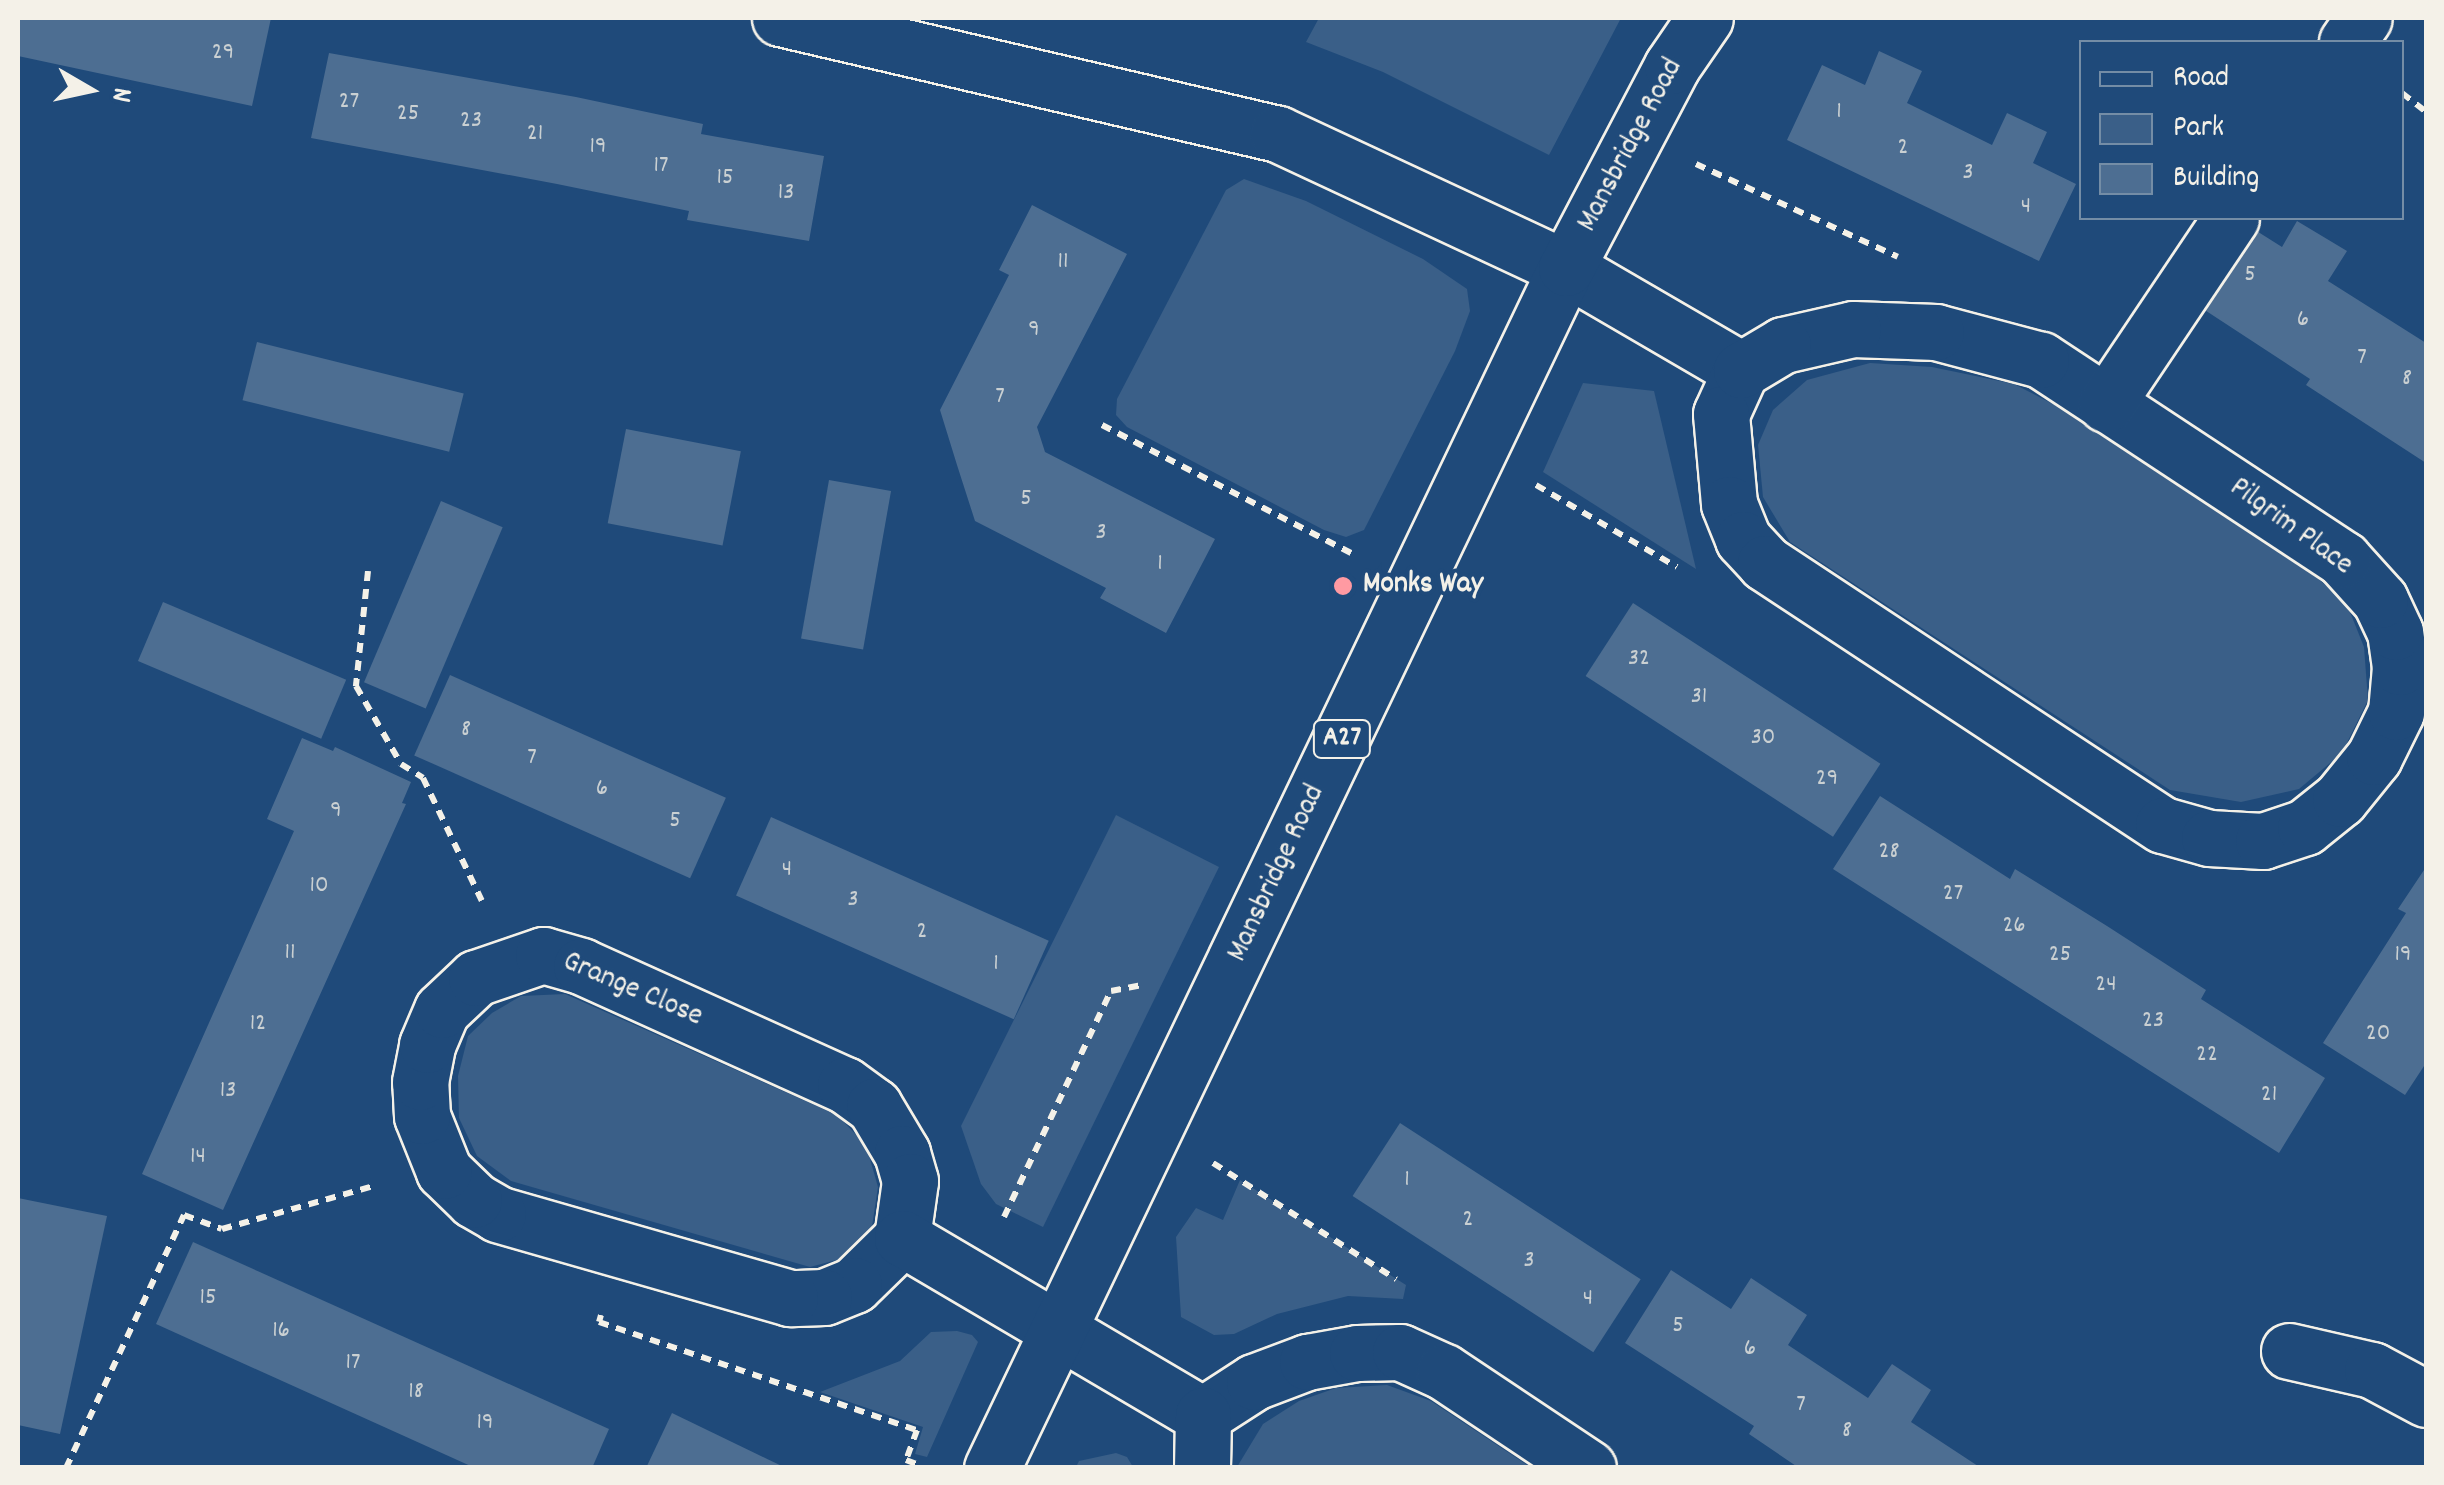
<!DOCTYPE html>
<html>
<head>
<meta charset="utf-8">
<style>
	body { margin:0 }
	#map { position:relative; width:2444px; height:1485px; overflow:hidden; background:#1f4a7a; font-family:Dekko,sans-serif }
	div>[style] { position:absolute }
	.green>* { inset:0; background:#3a5f88 }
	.building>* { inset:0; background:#4d6e92; transform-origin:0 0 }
	.path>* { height:6px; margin-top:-3px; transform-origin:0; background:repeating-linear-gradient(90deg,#f4f1e8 0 10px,transparent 0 18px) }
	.roads { filter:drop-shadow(2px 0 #f4f1e8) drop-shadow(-2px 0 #f4f1e8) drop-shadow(0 2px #f4f1e8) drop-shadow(0 -2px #f4f1e8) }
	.minor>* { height:55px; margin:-27.5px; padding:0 27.5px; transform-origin:27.5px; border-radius:27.5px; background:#1f4a7a }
	.major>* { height:55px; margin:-27.5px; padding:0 27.5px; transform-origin:27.5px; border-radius:27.5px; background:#1f4a7a }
	.dots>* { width:28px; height:28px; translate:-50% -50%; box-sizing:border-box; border:5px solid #1f4a7a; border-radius:50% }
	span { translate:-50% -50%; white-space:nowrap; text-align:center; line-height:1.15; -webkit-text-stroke:8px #1f4a7a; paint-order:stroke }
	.number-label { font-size:25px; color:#cad0d2 }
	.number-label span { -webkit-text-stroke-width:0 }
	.shield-label span { padding:2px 8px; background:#1f4a7a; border:2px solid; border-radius:8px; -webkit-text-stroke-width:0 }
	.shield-label { font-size:28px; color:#f4f1e8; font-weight:700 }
	.street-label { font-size:30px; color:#f4f1e8 }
	.poi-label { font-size:30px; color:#f4f1e8; font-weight:700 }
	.left { translate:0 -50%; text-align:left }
	.frame { position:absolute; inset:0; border:20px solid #f4f1e8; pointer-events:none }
	.legend { position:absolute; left:2079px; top:40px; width:325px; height:180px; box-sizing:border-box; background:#1f4a7a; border:2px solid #748da6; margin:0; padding:12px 18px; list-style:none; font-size:30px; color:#f4f1e8 }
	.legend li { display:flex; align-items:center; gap:20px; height:50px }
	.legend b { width:50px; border:2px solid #748da6 }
	.north { position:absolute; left:40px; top:40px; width:100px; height:100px; -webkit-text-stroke:8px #1f4a7a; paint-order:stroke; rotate:99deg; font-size:28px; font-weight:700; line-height:40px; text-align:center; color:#f4f1e8 }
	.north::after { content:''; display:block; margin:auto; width:35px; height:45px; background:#f4f1e8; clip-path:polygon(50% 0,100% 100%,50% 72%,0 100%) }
</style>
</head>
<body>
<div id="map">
	<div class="green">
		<div style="clip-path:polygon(1319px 18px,1621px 18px,1549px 155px,1383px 72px,1306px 42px)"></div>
		<div style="clip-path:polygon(1244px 179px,1306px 201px,1423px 259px,1467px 289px,1470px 311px,1455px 351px,1364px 530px,1346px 537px,1324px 530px,1127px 427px,1116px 415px,1117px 399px,1226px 190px)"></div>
		<div style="clip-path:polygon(1870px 363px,1932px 367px,2014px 384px,2076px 416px,2305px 568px,2346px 602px,2364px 647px,2368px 700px,2342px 753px,2299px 789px,2241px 802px,2170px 790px,1790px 542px,1763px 497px,1758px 445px,1773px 410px,1807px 380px)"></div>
		<div style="clip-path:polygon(1583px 383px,1654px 391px,1696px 569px,1543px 472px)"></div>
		<div style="clip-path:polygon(1116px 815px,1219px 867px,1043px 1227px,996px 1204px,981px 1184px,961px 1126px)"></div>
		<div style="clip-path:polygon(565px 994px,837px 1115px,866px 1145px,878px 1187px,871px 1233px,844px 1258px,810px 1267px,511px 1181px,477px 1156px,459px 1118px,458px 1076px,468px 1036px,492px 1013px,521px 996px)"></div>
		<div style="clip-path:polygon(1240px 1180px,1406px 1285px,1403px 1299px,1348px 1296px,1277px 1314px,1234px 1334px,1214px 1335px,1181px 1317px,1176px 1237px,1196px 1208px,1223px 1220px)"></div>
		<div style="clip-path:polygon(957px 1331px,972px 1335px,978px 1342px,927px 1457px,915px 1454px,923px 1427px,820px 1392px,900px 1361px,931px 1332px)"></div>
		<div style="clip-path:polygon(1387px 1385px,1431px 1401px,1530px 1467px,1237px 1467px,1263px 1424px,1299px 1401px,1336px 1388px)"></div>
		<div style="clip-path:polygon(1116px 1453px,1127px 1457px,1133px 1467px,1076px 1467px,1079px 1461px)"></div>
	</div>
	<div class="building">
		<div style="clip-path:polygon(18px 18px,271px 18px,252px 106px,18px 56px)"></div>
		<div style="clip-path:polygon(1879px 51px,1922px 71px,1907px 103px,1992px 145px,2007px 113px,2047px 132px,2033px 163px,2076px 184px,2039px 261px,1787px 140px,1822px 65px,1865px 85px)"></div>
		<div style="clip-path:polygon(329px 53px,576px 97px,703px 124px,701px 134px,824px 156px,809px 241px,687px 220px,689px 211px,557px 184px,311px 138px)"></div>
		<div style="clip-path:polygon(1032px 205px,1127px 254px,1037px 427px,1045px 452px,1215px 539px,1166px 633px,1100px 598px,1106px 588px,975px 521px,957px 465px,940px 410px,1009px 275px,999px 270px)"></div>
		<div style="clip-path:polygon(2297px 221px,2347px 251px,2328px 281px,2426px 343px,2426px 463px,2306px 385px,2310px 379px,2194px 303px,2244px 223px,2282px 247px)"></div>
		<div style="left:257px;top:342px;width:213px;height:60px;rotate:14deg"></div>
		<div style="left:626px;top:429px;width:117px;height:96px;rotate:11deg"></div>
		<div style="left:829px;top:480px;width:63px;height:161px;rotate:10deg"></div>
		<div style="left:441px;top:501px;width:67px;height:197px;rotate:23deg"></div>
		<div style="left:163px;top:602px;width:199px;height:64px;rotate:23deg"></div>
		<div style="left:1633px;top:603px;width:295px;height:87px;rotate:33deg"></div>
		<div style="left:450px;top:675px;width:302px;height:88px;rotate:24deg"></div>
		<div style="clip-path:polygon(302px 738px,333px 751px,335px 747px,411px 782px,402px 803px,406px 804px,223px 1210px,142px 1174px,294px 831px,267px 819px)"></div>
		<div style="clip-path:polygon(1880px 796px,2010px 879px,2015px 869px,2107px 926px,2206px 990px,2201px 999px,2325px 1078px,2279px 1153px,1833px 869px)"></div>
		<div style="left:771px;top:817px;width:304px;height:86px;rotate:24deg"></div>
		<div style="clip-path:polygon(2426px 867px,2426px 1063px,2405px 1095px,2323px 1043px,2406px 913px,2398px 909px)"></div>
		<div style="left:1400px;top:1123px;width:287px;height:87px;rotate:33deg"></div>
		<div style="clip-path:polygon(18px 1198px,107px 1216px,60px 1434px,18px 1425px)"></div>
		<div style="clip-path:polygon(193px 1242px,609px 1429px,592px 1468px,475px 1468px,156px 1324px)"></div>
		<div style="clip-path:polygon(1671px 1270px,1731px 1309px,1751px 1278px,1807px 1315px,1788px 1345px,1868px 1398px,1892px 1364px,1931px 1390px,1911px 1422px,1981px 1468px,1799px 1468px,1749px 1434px,1754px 1426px,1625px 1343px)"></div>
		<div style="clip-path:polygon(672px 1413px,786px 1468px,646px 1468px)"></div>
	</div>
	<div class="path">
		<div style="left:2402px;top:93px;width:31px;rotate:38deg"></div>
		<div style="left:1696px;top:164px;width:222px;rotate:24.7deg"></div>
		<div style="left:1102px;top:425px;width:280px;rotate:27.2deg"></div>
		<div style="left:1536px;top:485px;width:163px;rotate:30.2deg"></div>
		<div style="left:368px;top:571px;width:116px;rotate:96deg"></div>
		<div style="left:356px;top:686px;width:90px;rotate:60deg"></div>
		<div style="left:401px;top:764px;width:26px;rotate:32deg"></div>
		<div style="left:423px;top:778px;width:136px;rotate:64.4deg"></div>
		<div style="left:1213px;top:1163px;width:217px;rotate:32.4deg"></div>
		<div style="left:1004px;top:1217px;width:250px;rotate:-64.7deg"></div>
		<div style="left:1111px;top:991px;width:33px;rotate:-11deg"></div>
		<div style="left:601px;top:1315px;width:7px;rotate:106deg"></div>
		<div style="left:599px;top:1322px;width:336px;rotate:18.8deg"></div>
		<div style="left:917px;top:1430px;width:32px;rotate:110deg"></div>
		<div style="left:906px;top:1460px;width:17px;rotate:21deg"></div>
		<div style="left:66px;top:1468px;width:279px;rotate:-65deg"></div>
		<div style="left:184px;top:1215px;width:40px;rotate:20.2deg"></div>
		<div style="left:222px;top:1229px;width:158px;rotate:-15.8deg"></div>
	</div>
	<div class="roads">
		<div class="minor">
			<div style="left:780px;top:18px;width:511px;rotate:13.11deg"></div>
			<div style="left:1278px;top:134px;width:318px;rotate:25deg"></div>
			<div style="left:1566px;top:268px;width:203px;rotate:30.2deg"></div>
			<div style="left:1741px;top:370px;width:48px;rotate:114.4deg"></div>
			<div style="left:1721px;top:414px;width:90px;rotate:84.9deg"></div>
			<div style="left:1729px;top:504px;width:38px;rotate:68deg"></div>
			<div style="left:1743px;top:539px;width:33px;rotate:47deg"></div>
			<div style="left:1765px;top:563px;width:476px;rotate:33.4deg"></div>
			<div style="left:2163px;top:825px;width:48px;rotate:15.8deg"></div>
			<div style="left:2209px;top:838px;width:54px;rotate:3.2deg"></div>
			<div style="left:2263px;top:841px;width:44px;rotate:-18.4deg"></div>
			<div style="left:2305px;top:827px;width:45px;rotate:-38.7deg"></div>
			<div style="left:2340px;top:799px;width:54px;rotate:-51deg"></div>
			<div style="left:2374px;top:757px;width:50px;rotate:-63.9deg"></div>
			<div style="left:2396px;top:712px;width:45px;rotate:-84.9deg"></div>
			<div style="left:2400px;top:667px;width:35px;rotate:-98deg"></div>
			<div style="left:2395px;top:632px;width:35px;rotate:-115deg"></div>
			<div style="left:2380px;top:600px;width:55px;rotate:-132.1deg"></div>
			<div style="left:2343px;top:559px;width:362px;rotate:-146.6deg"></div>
			<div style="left:2041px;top:360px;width:109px;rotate:-165.1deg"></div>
			<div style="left:1936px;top:332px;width:83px;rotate:-177.9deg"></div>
			<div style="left:1853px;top:329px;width:72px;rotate:167.1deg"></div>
			<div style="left:1783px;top:345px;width:49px;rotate:149.2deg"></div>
			<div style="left:2347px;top:42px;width:29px;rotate:-55deg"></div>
			<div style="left:2106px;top:404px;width:224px;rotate:-56.1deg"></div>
			<div style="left:902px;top:1238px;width:67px;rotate:135.6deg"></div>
			<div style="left:854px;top:1285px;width:32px;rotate:158deg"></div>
			<div style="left:824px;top:1297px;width:34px;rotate:178deg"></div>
			<div style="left:790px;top:1298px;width:304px;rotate:-164deg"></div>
			<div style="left:498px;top:1214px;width:28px;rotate:-150deg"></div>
			<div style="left:474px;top:1200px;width:42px;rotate:-136deg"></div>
			<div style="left:444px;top:1171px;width:59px;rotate:-111.8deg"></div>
			<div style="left:422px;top:1116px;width:34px;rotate:-93deg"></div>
			<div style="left:420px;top:1082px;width:38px;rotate:-79deg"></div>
			<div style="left:427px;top:1045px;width:38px;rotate:-67deg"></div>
			<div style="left:442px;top:1010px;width:47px;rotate:-43.3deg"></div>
			<div style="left:476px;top:978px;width:71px;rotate:-18.9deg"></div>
			<div style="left:543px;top:955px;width:40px;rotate:16deg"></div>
			<div style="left:581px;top:966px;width:290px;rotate:24.3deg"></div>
			<div style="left:845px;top:1085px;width:36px;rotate:36deg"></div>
			<div style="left:874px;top:1106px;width:55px;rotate:59.2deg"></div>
			<div style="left:902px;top:1153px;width:29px;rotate:74deg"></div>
			<div style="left:910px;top:1181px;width:58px;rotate:98deg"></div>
			<div style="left:902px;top:1238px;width:349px;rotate:30.5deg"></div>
			<div style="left:2289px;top:1351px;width:85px;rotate:12.9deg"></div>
			<div style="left:2372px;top:1370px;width:61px;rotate:28.2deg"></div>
			<div style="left:1203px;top:1415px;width:61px;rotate:-32.9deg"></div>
			<div style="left:1254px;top:1382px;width:57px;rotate:-20.7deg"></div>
			<div style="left:1307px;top:1362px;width:51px;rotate:-10.2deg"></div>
			<div style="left:1357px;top:1353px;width:43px;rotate:-1.3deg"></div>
			<div style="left:1400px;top:1352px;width:48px;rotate:24.4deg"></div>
			<div style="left:1444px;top:1372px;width:173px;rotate:33.7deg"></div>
			<div style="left:1202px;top:1468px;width:53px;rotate:-88.9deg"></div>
		</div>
		<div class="major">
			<div style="left:992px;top:1468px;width:1330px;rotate:-64.44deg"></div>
			<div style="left:1566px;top:268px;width:228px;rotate:-62.3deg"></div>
			<div style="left:1672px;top:66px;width:58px;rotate:-55.5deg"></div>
		</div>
	</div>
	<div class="dots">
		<div style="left:1343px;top:586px;background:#ff9aa2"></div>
	</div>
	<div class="number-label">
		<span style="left:223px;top:53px">29</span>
		<span style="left:349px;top:102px">27</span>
		<span style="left:1839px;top:112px">1</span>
		<span style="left:408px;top:114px">25</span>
		<span style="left:471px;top:121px">23</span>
		<span style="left:535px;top:134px">21</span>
		<span style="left:598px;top:147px">19</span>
		<span style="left:1903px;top:148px">2</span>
		<span style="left:661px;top:166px">17</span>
		<span style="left:1968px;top:173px">3</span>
		<span style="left:725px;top:178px">15</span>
		<span style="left:786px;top:193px">13</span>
		<span style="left:2026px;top:207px">4</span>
		<span style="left:1063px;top:262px">11</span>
		<span style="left:2250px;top:275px">5</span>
		<span style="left:2303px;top:320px">6</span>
		<span style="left:1034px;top:330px">9</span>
		<span style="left:2362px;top:358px">7</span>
		<span style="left:2407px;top:379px">8</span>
		<span style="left:1000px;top:397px">7</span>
		<span style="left:1026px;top:499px">5</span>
		<span style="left:1101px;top:533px">3</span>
		<span style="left:1160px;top:564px">1</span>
		<span style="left:1639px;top:659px">32</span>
		<span style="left:1699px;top:697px">31</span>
		<span style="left:466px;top:730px">8</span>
		<span style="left:1763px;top:738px">30</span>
		<span style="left:532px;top:758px">7</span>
		<span style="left:1827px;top:779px">29</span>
		<span style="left:602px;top:789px">6</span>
		<span style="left:336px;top:811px">9</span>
		<span style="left:675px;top:821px">5</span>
		<span style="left:1889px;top:852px">28</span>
		<span style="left:787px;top:870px">4</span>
		<span style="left:319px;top:886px">10</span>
		<span style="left:1953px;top:894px">27</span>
		<span style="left:853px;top:900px">3</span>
		<span style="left:2014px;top:926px">26</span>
		<span style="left:922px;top:932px">2</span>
		<span style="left:290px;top:953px">11</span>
		<span style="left:2060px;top:955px">25</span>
		<span style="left:2403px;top:955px">19</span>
		<span style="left:996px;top:964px">1</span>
		<span style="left:2106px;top:985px">24</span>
		<span style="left:2153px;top:1021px">23</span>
		<span style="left:258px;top:1024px">12</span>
		<span style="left:2378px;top:1034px">20</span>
		<span style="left:2207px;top:1055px">22</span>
		<span style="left:228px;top:1091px">13</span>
		<span style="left:2269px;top:1095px">21</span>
		<span style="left:198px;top:1157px">14</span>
		<span style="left:1407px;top:1180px">1</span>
		<span style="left:1468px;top:1220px">2</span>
		<span style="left:1529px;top:1261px">3</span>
		<span style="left:208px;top:1298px">15</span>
		<span style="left:1588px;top:1299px">4</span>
		<span style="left:1678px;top:1326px">5</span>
		<span style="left:281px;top:1331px">16</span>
		<span style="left:1750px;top:1349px">6</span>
		<span style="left:353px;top:1363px">17</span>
		<span style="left:416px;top:1392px">18</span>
		<span style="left:1801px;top:1405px">7</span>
		<span style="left:485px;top:1423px">19</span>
		<span style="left:1847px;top:1431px">8</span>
	</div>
	<div class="shield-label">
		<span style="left:1342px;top:739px">A27</span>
	</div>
	<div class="street-label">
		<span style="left:1632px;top:146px;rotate:-62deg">Mansbridge Road</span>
		<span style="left:2290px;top:528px;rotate:36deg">Pilgrim Place</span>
		<span style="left:1278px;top:874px;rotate:-65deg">Mansbridge Road</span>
		<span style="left:632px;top:991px;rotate:23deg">Grange Close</span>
	</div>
	<div class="poi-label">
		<span class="left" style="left:1363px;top:586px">Monks Way</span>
	</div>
	<div class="frame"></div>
	<ul class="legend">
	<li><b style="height:12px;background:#1f4a7a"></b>Road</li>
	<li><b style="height:28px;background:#3a5f88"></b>Park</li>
	<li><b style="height:28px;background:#4d6e92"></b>Building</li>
	</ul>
	<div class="north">N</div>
</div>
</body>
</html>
